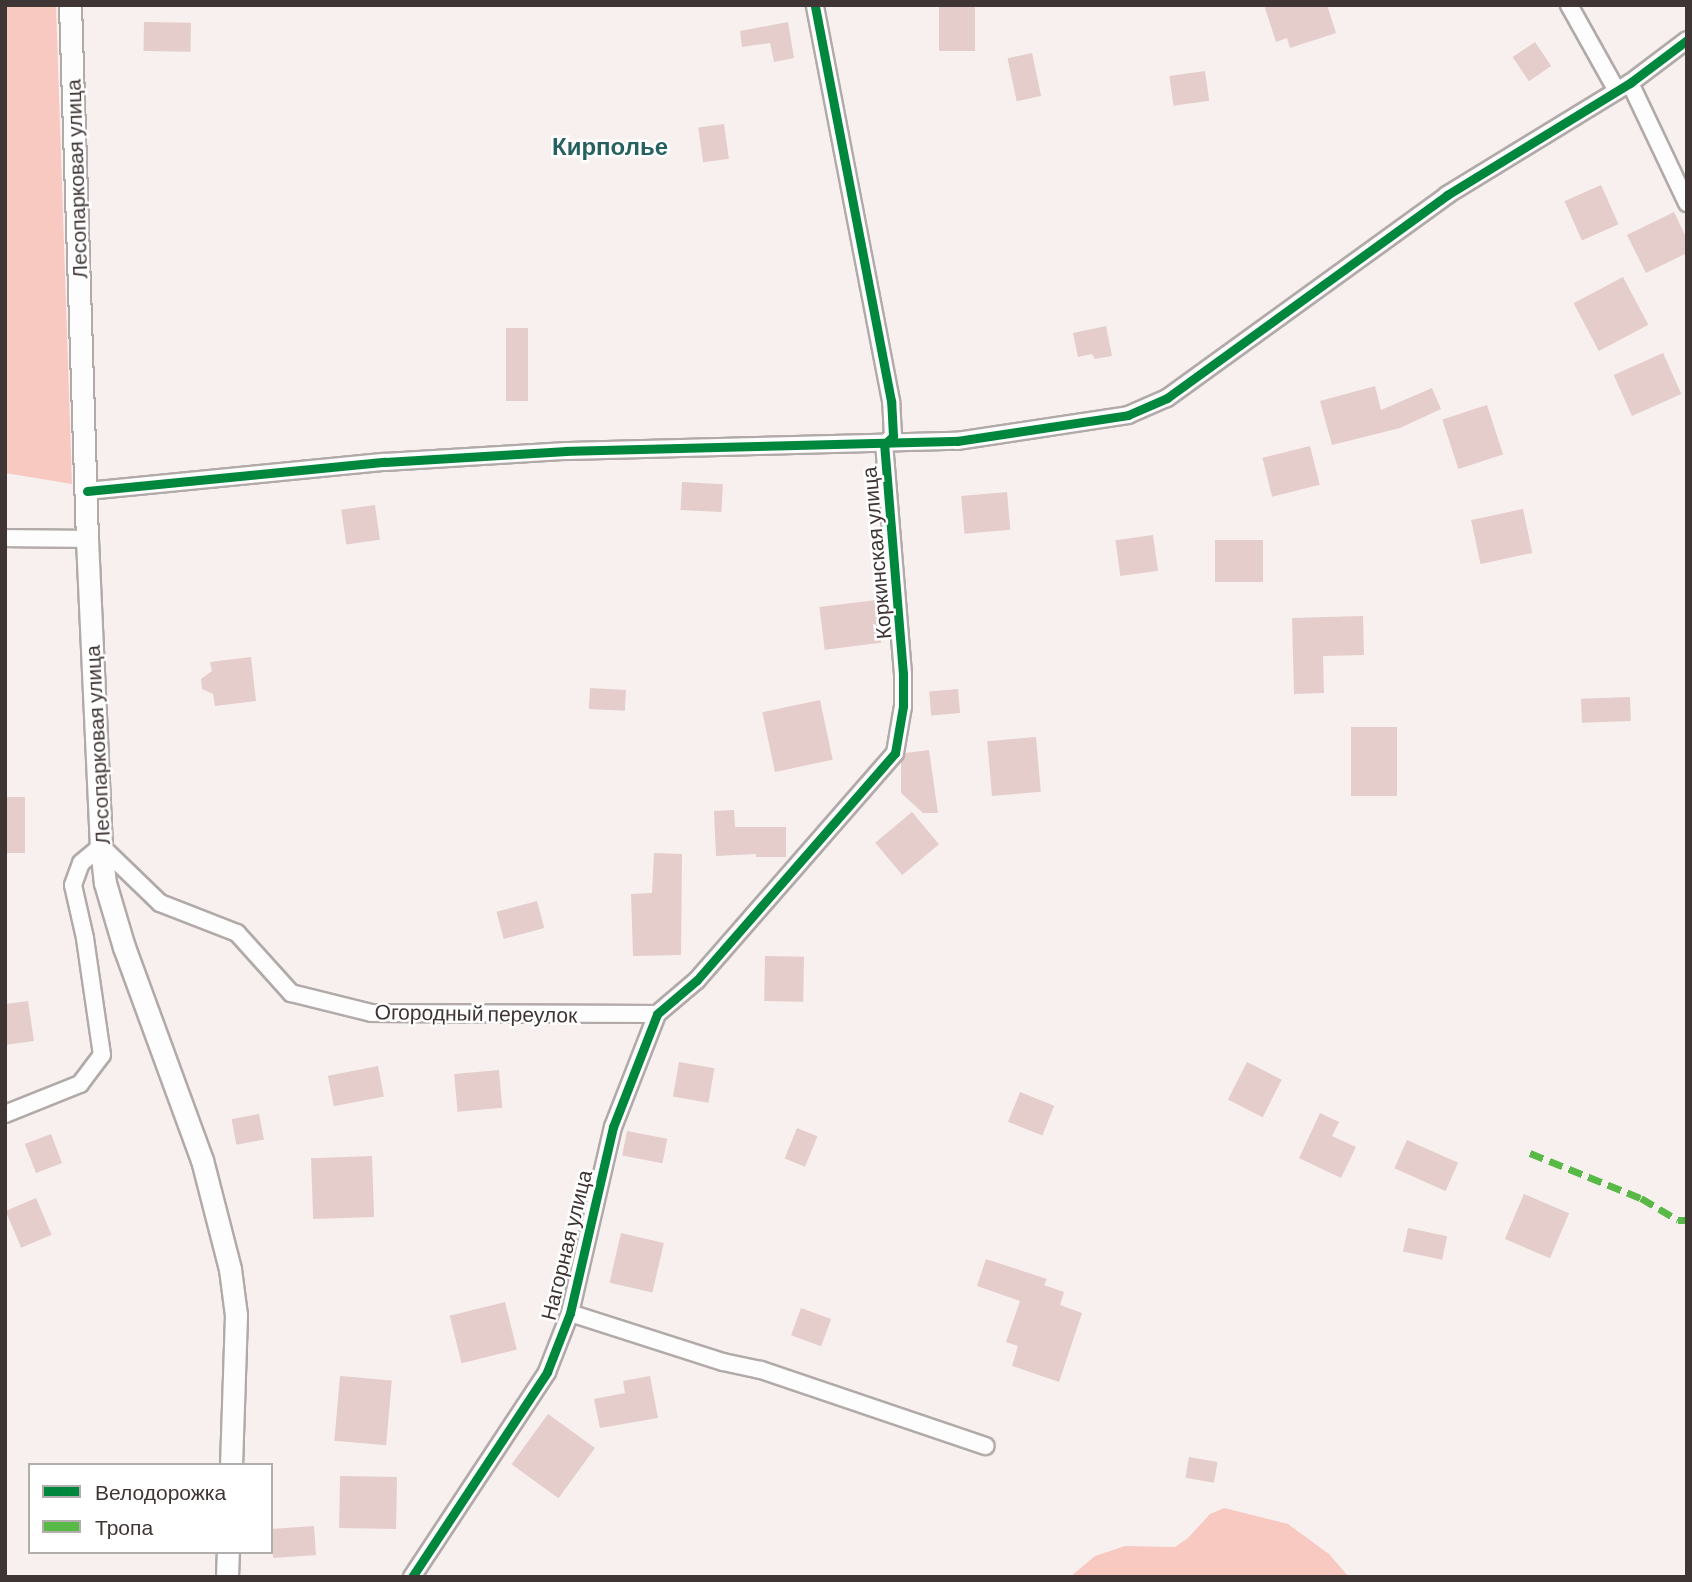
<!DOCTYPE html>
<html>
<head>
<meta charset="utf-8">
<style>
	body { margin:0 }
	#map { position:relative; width:1692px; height:1582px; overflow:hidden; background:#f8f0ef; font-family:Barlow,sans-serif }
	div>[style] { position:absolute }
	.green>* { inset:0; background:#f7c9c1 }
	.building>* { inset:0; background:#e4cdca; transform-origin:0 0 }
	.roads { filter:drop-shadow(2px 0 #b1aaa9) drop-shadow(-2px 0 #b1aaa9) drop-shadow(0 2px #b1aaa9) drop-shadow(0 -2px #b1aaa9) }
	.minor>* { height:16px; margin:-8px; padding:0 8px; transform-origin:8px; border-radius:8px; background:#fefdfd }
	.tertiary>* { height:21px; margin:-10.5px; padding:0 10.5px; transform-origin:10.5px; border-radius:10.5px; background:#fefdfd }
	.quiet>* { height:7px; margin-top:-3.5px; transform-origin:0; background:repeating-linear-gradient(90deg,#58b947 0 14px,transparent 0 21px) }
	.cycleway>* { height:9px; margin:-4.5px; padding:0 4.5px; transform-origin:4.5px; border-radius:4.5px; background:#00873e }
	span { translate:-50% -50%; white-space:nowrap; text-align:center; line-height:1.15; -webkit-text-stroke:5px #fff; paint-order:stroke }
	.street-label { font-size:21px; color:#3f3534 }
	.quarter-label { font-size:24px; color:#26605f; font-weight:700 }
	.frame { position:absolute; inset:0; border:7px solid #3f3534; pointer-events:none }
	.legend { position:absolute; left:28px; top:1463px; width:245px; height:91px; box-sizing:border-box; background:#fff; border:2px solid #b2aeae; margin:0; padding:9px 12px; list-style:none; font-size:21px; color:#3f3534 }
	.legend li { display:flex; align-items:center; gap:14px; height:35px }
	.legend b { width:35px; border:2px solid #b2aeae }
</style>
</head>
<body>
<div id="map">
	<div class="green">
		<div style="clip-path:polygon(5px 5px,56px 5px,72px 484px,5px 473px)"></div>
		<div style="clip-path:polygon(1224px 1508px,1288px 1524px,1329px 1554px,1349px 1577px,1070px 1577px,1095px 1556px,1125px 1546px,1175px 1547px,1188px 1538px,1210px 1514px)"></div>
	</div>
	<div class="building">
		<div style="left:939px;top:5px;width:36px;height:46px"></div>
		<div style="clip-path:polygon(1264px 5px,1327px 5px,1336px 33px,1290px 48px,1287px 38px,1276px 42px)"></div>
		<div style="left:144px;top:22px;width:47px;height:29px;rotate:1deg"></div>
		<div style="clip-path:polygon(788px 22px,794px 58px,774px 62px,770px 43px,742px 47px,740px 31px)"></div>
		<div style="left:1535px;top:42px;width:29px;height:27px;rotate:56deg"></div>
		<div style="left:1032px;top:53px;width:44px;height:25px;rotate:78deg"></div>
		<div style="left:1205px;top:71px;width:30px;height:36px;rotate:82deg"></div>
		<div style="left:724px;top:124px;width:35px;height:26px;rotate:82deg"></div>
		<div style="left:1601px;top:185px;width:43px;height:40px;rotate:66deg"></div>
		<div style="clip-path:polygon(1674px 212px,1687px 239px,1687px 253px,1646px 273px,1627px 235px)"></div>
		<div style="left:1623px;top:277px;width:54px;height:56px;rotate:62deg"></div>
		<div style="clip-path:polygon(1106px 326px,1112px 356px,1095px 359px,1092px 354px,1078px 357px,1073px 333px)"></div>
		<div style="left:506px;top:328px;width:22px;height:73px"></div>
		<div style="left:1663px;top:353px;width:45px;height:54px;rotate:66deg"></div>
		<div style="clip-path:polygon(1375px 386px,1381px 410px,1432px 388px,1441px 409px,1400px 428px,1332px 445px,1320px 401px)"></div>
		<div style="left:1487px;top:405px;width:52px;height:47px;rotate:72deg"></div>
		<div style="left:1310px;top:446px;width:40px;height:49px;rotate:76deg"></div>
		<div style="left:682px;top:482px;width:41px;height:28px;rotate:3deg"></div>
		<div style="left:1007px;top:492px;width:38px;height:46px;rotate:85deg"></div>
		<div style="left:375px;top:505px;width:35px;height:34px;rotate:82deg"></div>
		<div style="left:1523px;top:509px;width:45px;height:53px;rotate:78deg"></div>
		<div style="left:1153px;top:535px;width:36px;height:38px;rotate:82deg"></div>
		<div style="left:1215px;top:540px;width:48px;height:42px"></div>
		<div style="left:876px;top:600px;width:43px;height:57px;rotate:83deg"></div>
		<div style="clip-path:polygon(1363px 616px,1364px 655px,1323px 656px,1324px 693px,1294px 694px,1292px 618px)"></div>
		<div style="clip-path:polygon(251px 657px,256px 701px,215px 706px,213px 694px,202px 689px,201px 679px,212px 671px,210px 662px)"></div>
		<div style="left:590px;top:688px;width:36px;height:21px;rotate:3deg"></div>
		<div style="left:958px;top:689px;width:24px;height:29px;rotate:85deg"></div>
		<div style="left:1630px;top:697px;width:24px;height:49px;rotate:88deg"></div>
		<div style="left:820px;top:700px;width:61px;height:59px;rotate:78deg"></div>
		<div style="left:1351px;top:727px;width:46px;height:69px"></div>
		<div style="left:1036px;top:737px;width:55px;height:49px;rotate:85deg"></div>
		<div style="clip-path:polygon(929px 750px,938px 813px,923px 813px,901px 793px,901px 762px,906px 753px)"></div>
		<div style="left:5px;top:797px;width:20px;height:56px"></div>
		<div style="clip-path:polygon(734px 810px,735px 827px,786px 827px,786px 857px,756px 857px,756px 854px,716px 856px,714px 811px)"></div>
		<div style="left:912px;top:812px;width:42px;height:48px;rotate:50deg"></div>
		<div style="clip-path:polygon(654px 853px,682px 854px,681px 955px,633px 956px,631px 894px,652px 893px)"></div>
		<div style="left:537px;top:901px;width:28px;height:42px;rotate:75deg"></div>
		<div style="left:765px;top:956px;width:39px;height:45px;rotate:1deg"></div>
		<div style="clip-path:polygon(28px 1001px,34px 1041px,5px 1045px,5px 1004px)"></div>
		<div style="left:679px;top:1062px;width:36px;height:35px;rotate:10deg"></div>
		<div style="left:1247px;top:1062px;width:39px;height:42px;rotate:27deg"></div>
		<div style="left:378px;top:1066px;width:31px;height:51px;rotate:79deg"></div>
		<div style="left:499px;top:1070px;width:38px;height:45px;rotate:85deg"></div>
		<div style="left:1020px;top:1092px;width:37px;height:32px;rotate:22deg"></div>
		<div style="clip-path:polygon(1320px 1113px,1339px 1122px,1332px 1136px,1356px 1147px,1341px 1178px,1299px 1158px)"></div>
		<div style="left:259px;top:1114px;width:26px;height:28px;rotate:79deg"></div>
		<div style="left:797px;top:1128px;width:22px;height:33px;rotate:22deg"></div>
		<div style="left:627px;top:1131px;width:41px;height:25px;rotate:11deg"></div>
		<div style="left:51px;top:1134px;width:31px;height:28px;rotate:69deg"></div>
		<div style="left:1407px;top:1140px;width:56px;height:31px;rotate:24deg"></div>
		<div style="left:372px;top:1156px;width:61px;height:61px;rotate:88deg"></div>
		<div style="left:1524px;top:1194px;width:49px;height:49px;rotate:23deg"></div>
		<div style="left:36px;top:1198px;width:40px;height:33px;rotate:67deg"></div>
		<div style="left:1408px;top:1228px;width:40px;height:24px;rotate:12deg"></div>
		<div style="left:621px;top:1233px;width:44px;height:51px;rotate:13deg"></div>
		<div style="clip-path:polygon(986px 1259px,1047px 1279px,1044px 1285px,1064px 1292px,1060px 1305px,1082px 1313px,1059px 1382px,1012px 1366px,1018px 1346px,1006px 1342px,1020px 1301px,977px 1286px)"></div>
		<div style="left:505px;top:1302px;width:49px;height:57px;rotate:76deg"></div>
		<div style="left:801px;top:1308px;width:32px;height:29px;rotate:20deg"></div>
		<div style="left:340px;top:1376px;width:52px;height:65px;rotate:5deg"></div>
		<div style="clip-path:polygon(650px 1376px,658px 1418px,600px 1428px,594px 1399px,625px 1393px,623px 1381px)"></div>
		<div style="left:548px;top:1414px;width:58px;height:62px;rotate:36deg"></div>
		<div style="left:1189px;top:1457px;width:29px;height:21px;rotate:10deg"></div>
		<div style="left:340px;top:1476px;width:57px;height:52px;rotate:1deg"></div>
		<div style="left:314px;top:1526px;width:29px;height:43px;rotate:86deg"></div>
	</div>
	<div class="roads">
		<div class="minor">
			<div style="left:1569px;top:5px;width:98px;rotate:60.8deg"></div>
			<div style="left:1630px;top:83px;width:133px;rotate:64.6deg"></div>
			<div style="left:87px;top:491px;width:299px;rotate:-5.6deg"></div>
			<div style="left:385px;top:462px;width:182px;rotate:-3.5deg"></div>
			<div style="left:567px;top:451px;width:390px;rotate:-1.5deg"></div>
			<div style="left:957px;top:441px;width:173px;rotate:-8.6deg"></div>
			<div style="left:1128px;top:415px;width:43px;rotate:-23.6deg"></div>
			<div style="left:1167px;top:398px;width:346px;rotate:-35.9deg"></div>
			<div style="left:1447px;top:195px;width:215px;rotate:-31.5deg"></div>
			<div style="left:1630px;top:83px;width:71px;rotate:-37deg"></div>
			<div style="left:5px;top:538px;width:82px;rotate:0.7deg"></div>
			<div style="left:5px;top:1114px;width:81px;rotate:-21.8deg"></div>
			<div style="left:80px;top:1084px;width:36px;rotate:-53deg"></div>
			<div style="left:102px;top:1055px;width:118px;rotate:-98.3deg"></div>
			<div style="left:85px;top:938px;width:54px;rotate:-102.8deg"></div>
			<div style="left:73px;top:885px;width:23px;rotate:-70deg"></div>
			<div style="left:81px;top:863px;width:26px;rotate:-40deg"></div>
			<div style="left:101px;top:846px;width:82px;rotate:44deg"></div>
			<div style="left:160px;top:903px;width:83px;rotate:21.3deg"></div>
			<div style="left:237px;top:933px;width:81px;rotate:48deg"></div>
			<div style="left:291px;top:993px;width:83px;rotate:13.9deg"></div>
			<div style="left:372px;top:1013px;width:285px;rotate:0.2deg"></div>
			<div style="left:570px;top:1313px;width:161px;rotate:17.8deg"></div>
			<div style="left:723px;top:1362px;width:39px;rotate:12deg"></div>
			<div style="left:761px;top:1370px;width:237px;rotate:18.7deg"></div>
			<div style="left:412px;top:1577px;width:245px;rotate:-56.6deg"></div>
			<div style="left:547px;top:1372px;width:63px;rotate:-68.7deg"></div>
			<div style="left:570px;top:1313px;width:191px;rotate:-77deg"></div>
			<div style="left:613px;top:1127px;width:121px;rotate:-68.7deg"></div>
			<div style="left:657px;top:1014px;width:52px;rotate:-40.4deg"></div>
			<div style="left:697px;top:980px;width:301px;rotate:-48.9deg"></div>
			<div style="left:895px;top:753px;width:48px;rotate:-80.3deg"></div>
			<div style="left:903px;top:706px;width:32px;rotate:-90deg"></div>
			<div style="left:903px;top:674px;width:230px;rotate:-94.7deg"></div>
			<div style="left:884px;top:445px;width:13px;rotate:-45deg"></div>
			<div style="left:893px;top:436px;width:35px;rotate:-93deg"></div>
			<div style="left:891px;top:401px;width:403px;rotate:-100.9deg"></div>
		</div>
		<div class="tertiary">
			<div style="left:70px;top:5px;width:534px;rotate:88.18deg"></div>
			<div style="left:87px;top:539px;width:307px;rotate:87.4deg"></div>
			<div style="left:101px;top:846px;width:37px;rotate:84deg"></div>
			<div style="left:105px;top:883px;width:67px;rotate:73.5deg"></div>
			<div style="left:124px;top:947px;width:227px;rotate:69.9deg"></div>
			<div style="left:202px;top:1160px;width:113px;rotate:75.6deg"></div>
			<div style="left:230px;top:1269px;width:46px;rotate:82.6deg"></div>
			<div style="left:236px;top:1315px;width:150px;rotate:91.9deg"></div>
			<div style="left:227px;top:1577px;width:25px;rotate:-88deg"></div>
		</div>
	</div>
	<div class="quiet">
		<div style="left:1530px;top:1153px;width:120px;rotate:22.1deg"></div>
		<div style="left:1641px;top:1198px;width:43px;rotate:30.7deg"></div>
		<div style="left:1678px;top:1220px;width:9px"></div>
	</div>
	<div class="cycleway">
		<div style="left:87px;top:491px;width:299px;rotate:-5.6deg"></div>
		<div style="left:385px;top:462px;width:182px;rotate:-3.5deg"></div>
		<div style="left:567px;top:451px;width:390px;rotate:-1.5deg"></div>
		<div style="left:957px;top:441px;width:173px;rotate:-8.6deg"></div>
		<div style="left:1128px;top:415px;width:43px;rotate:-23.6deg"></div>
		<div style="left:1167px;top:398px;width:346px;rotate:-35.9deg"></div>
		<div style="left:1447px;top:195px;width:215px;rotate:-31.5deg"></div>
		<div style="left:1630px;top:83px;width:71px;rotate:-37deg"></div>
		<div style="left:412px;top:1577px;width:245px;rotate:-56.6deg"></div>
		<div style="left:547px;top:1372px;width:63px;rotate:-68.7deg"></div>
		<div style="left:570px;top:1313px;width:191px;rotate:-77deg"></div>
		<div style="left:613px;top:1127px;width:121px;rotate:-68.7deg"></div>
		<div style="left:657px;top:1014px;width:52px;rotate:-40.4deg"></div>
		<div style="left:697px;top:980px;width:301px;rotate:-48.9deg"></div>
		<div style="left:895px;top:753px;width:48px;rotate:-80.3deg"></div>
		<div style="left:903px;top:706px;width:32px;rotate:-90deg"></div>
		<div style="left:903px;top:674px;width:230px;rotate:-94.7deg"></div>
		<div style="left:884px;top:445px;width:13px;rotate:-45deg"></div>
		<div style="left:893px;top:436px;width:35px;rotate:-93deg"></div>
		<div style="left:891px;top:401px;width:403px;rotate:-100.9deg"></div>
	</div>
	<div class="street-label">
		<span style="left:76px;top:179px;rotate:-92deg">Лесопарковая улица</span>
		<span style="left:876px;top:553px;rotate:-95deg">Коркинская улица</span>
		<span style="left:97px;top:745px;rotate:-93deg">Лесопарковая улица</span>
		<span style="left:476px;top:1013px;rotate:1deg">Огородный переулок</span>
		<span style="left:566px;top:1245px;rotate:-76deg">Нагорная улица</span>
	</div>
	<div class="quarter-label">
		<span style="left:610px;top:146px">Кирполье</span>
	</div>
	<div class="frame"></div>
	<ul class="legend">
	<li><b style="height:9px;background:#00873e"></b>Велодорожка</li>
	<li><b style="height:9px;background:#58b947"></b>Тропа</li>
	</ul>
</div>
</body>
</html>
